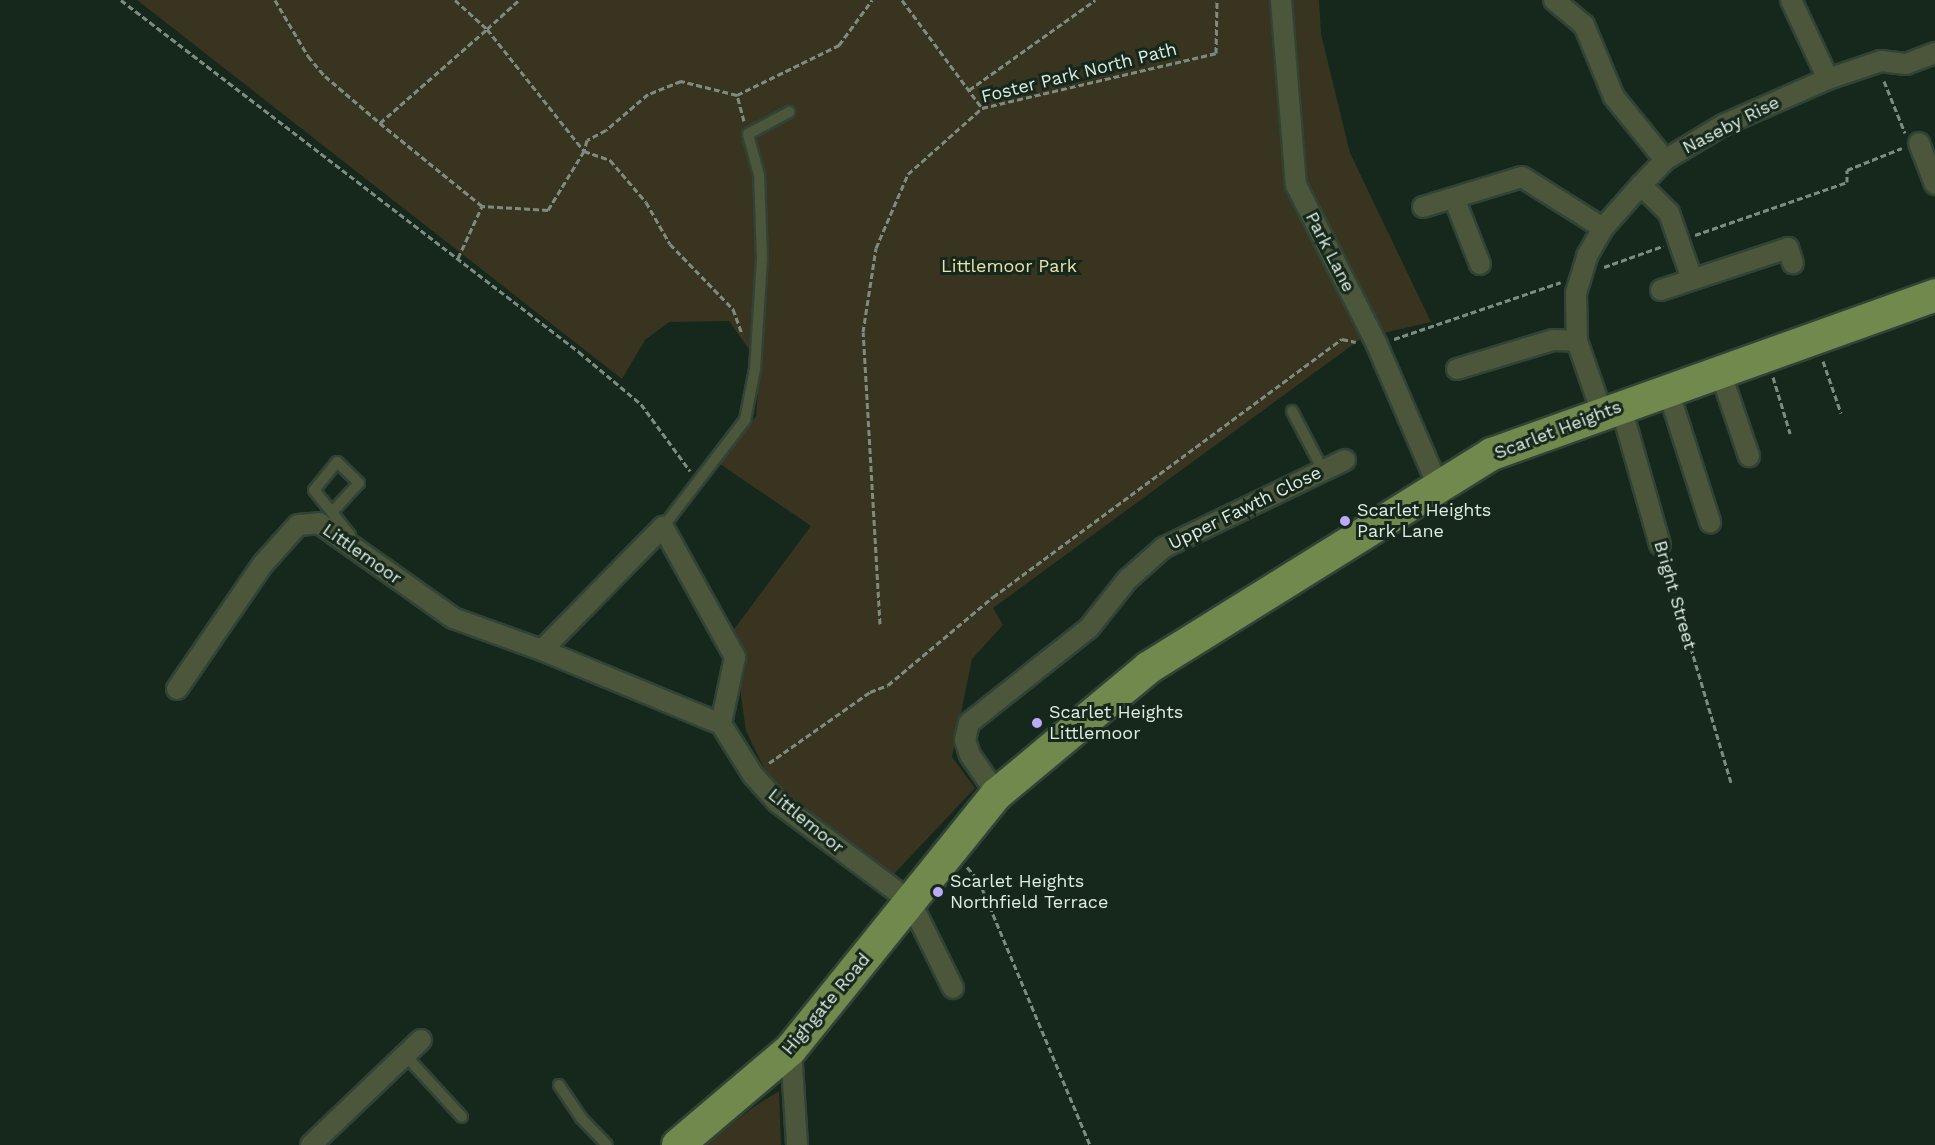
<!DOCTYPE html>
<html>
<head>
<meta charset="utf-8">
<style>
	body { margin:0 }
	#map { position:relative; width:1935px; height:1145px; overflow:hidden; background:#15281b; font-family:"Work Sans",sans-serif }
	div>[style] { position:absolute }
	.green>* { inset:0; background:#383420 }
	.path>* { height:3px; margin-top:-1.5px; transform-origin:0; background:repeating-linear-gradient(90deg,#7d8c81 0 6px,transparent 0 9px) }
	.roads { filter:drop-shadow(2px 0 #314337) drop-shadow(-2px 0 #314337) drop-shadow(0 2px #314337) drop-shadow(0 -2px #314337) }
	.lane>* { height:10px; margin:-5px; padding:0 5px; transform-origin:5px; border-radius:5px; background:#4b563a }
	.street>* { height:20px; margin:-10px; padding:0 10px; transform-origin:10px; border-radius:10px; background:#4b563a }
	.primary>* { height:32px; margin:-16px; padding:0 16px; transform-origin:16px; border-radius:16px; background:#72894e }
	.dots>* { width:16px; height:16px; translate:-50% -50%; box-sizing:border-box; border:3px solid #15281b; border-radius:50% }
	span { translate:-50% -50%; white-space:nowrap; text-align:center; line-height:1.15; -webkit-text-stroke:6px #15281b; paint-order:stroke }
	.street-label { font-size:18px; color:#e0ece3 }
	.park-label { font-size:18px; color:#ece2ab }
	.poi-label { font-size:18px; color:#e0ece3 }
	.left { translate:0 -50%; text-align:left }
</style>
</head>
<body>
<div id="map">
	<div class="green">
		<div style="clip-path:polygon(137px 0,1319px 0,1321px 34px,1350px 153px,1431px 322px,1362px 338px,993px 608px,1003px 625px,972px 659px,952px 757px,975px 788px,893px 875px,796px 805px,767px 774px,746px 731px,732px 632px,811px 526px,720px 464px,756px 416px,760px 365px,729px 321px,669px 322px,645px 340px,622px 379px)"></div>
		<div style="clip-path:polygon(779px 1091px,781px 1145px,704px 1145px,755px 1106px)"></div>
	</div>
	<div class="path">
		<div style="left:121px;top:0;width:578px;rotate:37.54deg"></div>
		<div style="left:579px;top:352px;width:81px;rotate:40deg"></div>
		<div style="left:641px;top:404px;width:83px;rotate:53.8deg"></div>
		<div style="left:275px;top:0;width:65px;rotate:59.5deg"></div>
		<div style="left:308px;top:56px;width:26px;rotate:50deg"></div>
		<div style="left:325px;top:76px;width:72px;rotate:40.5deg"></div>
		<div style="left:455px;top:0;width:43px;rotate:42.2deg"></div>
		<div style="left:487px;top:29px;width:156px;rotate:51.5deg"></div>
		<div style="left:584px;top:151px;width:69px;rotate:121.4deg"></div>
		<div style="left:548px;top:210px;width:66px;rotate:-176.5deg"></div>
		<div style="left:482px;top:206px;width:132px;rotate:-140.9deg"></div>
		<div style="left:380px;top:123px;width:142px;rotate:-41.3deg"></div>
		<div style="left:487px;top:29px;width:43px;rotate:-42.2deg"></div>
		<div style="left:902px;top:0;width:134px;rotate:53.5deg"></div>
		<div style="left:1884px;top:81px;width:56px;rotate:68deg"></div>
		<div style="left:969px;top:90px;width:155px;rotate:-35.5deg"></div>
		<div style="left:737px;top:95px;width:58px;rotate:-166deg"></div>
		<div style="left:681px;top:81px;width:35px;rotate:158deg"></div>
		<div style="left:648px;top:94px;width:55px;rotate:139.4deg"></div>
		<div style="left:606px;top:130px;width:21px;rotate:152deg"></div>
		<div style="left:587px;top:140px;width:11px;rotate:105deg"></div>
		<div style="left:584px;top:151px;width:28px;rotate:19deg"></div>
		<div style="left:610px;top:160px;width:55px;rotate:49.4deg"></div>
		<div style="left:646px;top:202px;width:48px;rotate:60.3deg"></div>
		<div style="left:670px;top:244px;width:91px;rotate:45.9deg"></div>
		<div style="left:733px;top:309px;width:27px;rotate:70deg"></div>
		<div style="left:744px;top:121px;width:27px;rotate:-105deg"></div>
		<div style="left:737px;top:95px;width:114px;rotate:-26.1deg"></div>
		<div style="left:839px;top:45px;width:56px;rotate:-53.7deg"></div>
		<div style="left:1695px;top:235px;width:161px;rotate:-19.2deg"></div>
		<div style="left:1847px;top:182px;width:12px;rotate:-90deg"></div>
		<div style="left:1847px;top:170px;width:59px;rotate:-21.8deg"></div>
		<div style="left:458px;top:258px;width:57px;rotate:-65.2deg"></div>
		<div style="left:1604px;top:267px;width:63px;rotate:-19.6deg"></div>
		<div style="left:1394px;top:339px;width:176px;rotate:-18.8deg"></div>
		<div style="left:1823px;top:361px;width:55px;rotate:70.9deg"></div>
		<div style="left:1773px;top:377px;width:59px;rotate:73.1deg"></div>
		<div style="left:1665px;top:561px;width:231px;rotate:73.4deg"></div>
		<div style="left:880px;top:624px;width:292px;rotate:-93.3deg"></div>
		<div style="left:863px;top:332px;width:85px;rotate:-81.2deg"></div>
		<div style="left:876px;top:248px;width:81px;rotate:-66.6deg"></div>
		<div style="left:908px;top:174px;width:99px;rotate:-41.7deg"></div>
		<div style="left:982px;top:108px;width:240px;rotate:-13.2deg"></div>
		<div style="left:1216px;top:53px;width:53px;rotate:-88.9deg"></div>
		<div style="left:769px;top:763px;width:123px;rotate:-35.1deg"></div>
		<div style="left:870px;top:692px;width:19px;rotate:-21deg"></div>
		<div style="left:888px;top:685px;width:137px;rotate:-40deg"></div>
		<div style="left:993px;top:597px;width:434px;rotate:-36.5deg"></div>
		<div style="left:1342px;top:339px;width:14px;rotate:12deg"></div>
		<div style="left:967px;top:867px;width:18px;rotate:49deg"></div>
		<div style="left:979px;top:881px;width:286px;rotate:67.2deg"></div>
	</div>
	<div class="roads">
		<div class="lane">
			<div style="left:1292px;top:411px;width:67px;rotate:62.3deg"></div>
			<div style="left:333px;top:511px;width:38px;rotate:-47deg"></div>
			<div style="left:359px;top:483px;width:30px;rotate:-136deg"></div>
			<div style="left:337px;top:462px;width:36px;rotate:129deg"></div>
			<div style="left:314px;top:490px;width:58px;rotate:51.3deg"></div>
			<div style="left:663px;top:527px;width:135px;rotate:-52.5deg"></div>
			<div style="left:745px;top:420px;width:52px;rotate:-78.9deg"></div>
			<div style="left:755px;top:369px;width:110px;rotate:-86.4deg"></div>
			<div style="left:762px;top:259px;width:84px;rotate:-92deg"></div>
			<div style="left:759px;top:175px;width:42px;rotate:-105deg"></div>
			<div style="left:748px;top:134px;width:47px;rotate:-28.2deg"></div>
			<div style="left:405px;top:1055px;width:84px;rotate:47.4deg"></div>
			<div style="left:559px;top:1085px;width:40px;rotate:56deg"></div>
			<div style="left:581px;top:1118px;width:37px;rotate:46deg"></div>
		</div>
		<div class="street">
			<div style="left:1281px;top:0;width:186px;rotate:85.4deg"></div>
			<div style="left:1296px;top:185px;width:179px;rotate:63.1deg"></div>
			<div style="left:1377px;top:345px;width:156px;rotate:66.6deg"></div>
			<div style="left:1554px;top:0;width:39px;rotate:40deg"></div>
			<div style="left:1584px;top:25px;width:78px;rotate:67.4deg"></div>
			<div style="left:1614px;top:97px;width:81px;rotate:51deg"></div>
			<div style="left:1791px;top:0;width:87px;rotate:64.9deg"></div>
			<div style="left:1919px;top:143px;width:44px;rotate:68.7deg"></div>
			<div style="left:1641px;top:185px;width:40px;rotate:45deg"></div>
			<div style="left:1669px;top:213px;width:70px;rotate:70.8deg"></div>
			<div style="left:1454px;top:198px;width:71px;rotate:68.5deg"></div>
			<div style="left:1423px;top:207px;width:103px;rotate:-16.9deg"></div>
			<div style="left:1522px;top:177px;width:96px;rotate:32.2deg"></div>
			<div style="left:1661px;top:290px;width:134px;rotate:-18.3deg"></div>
			<div style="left:1788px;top:248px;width:16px;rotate:72deg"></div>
			<div style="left:1457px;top:369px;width:100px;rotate:-16.8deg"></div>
			<div style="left:1553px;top:340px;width:24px;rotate:2deg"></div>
			<div style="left:1720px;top:371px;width:90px;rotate:71.2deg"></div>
			<div style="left:1668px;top:390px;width:139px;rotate:72.3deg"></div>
			<div style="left:1621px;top:407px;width:143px;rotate:74.2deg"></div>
			<div style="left:1602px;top:413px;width:76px;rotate:-109.1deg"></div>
			<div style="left:1577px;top:341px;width:48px;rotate:-91.2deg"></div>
			<div style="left:1576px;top:293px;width:39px;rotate:-73deg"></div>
			<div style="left:1587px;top:256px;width:32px;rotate:-60deg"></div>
			<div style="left:1603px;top:228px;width:57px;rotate:-48.5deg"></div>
			<div style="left:1641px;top:185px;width:35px;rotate:-46deg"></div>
			<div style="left:1665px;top:160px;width:68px;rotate:-31.1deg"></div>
			<div style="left:1723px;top:125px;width:115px;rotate:-23.7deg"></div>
			<div style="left:1828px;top:79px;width:56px;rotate:-18.8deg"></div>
			<div style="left:1881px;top:61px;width:25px;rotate:7deg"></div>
			<div style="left:1906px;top:64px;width:31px;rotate:-21deg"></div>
			<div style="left:542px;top:650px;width:173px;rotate:-45.5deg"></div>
			<div style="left:663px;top:527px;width:149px;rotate:61deg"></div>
			<div style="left:735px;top:657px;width:68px;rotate:101.8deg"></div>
			<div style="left:721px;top:724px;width:60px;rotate:57.9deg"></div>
			<div style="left:753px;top:775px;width:36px;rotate:48deg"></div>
			<div style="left:777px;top:802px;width:166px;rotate:36.7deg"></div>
			<div style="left:910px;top:901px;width:97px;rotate:63.7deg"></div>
			<div style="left:177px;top:689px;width:152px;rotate:-55.5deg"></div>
			<div style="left:263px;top:564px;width:52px;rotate:-48.1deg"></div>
			<div style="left:298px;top:525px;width:21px;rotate:-5deg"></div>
			<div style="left:319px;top:523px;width:164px;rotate:35.3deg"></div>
			<div style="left:453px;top:618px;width:95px;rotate:19.8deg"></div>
			<div style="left:542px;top:650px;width:194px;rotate:22.5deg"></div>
			<div style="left:997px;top:794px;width:47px;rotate:-124.7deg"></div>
			<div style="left:970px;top:755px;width:16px;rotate:-108deg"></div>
			<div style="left:965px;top:740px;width:17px;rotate:-77deg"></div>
			<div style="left:969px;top:723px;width:153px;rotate:-38.4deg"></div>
			<div style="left:1089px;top:628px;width:61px;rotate:-51.6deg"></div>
			<div style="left:1127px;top:580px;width:48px;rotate:-41.6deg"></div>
			<div style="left:1163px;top:548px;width:202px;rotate:-25.8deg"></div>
			<div style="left:791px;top:1049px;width:96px;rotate:86.4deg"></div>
			<div style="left:311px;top:1145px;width:152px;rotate:-43.7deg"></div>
		</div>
		<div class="primary">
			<div style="left:678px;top:1145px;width:148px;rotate:-40.3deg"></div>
			<div style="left:791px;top:1049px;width:328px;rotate:-51.1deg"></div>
			<div style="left:997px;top:794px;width:197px;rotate:-39.8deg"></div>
			<div style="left:1148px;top:668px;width:405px;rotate:-31.9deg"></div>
			<div style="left:1492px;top:454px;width:471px;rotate:-19.7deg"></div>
		</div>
	</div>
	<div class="dots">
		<div style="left:1345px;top:521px;background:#b8abf7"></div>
		<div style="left:1037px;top:723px;background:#b8abf7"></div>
		<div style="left:938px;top:892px;background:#b8abf7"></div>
	</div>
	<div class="street-label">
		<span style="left:1079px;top:73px;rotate:-14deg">Foster Park North Path</span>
		<span style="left:1731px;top:125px;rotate:-27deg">Naseby Rise</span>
		<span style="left:1330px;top:252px;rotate:63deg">Park Lane</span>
		<span style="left:1558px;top:430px;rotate:-21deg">Scarlet Heights</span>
		<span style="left:1245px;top:508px;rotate:-26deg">Upper Fawth Close</span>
		<span style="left:362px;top:554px;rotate:35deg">Littlemoor</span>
		<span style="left:1675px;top:595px;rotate:74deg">Bright Street</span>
		<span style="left:806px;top:821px;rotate:39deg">Littlemoor</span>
		<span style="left:826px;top:1004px;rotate:-50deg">Highgate Road</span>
	</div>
	<div class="park-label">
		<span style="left:1009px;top:266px">Littlemoor Park</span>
	</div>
	<div class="poi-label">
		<span class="left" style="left:1357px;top:521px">Scarlet Heights<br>Park Lane</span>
		<span class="left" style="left:1049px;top:723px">Scarlet Heights<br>Littlemoor</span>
		<span class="left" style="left:950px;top:892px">Scarlet Heights<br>Northfield Terrace</span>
	</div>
</div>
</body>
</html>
